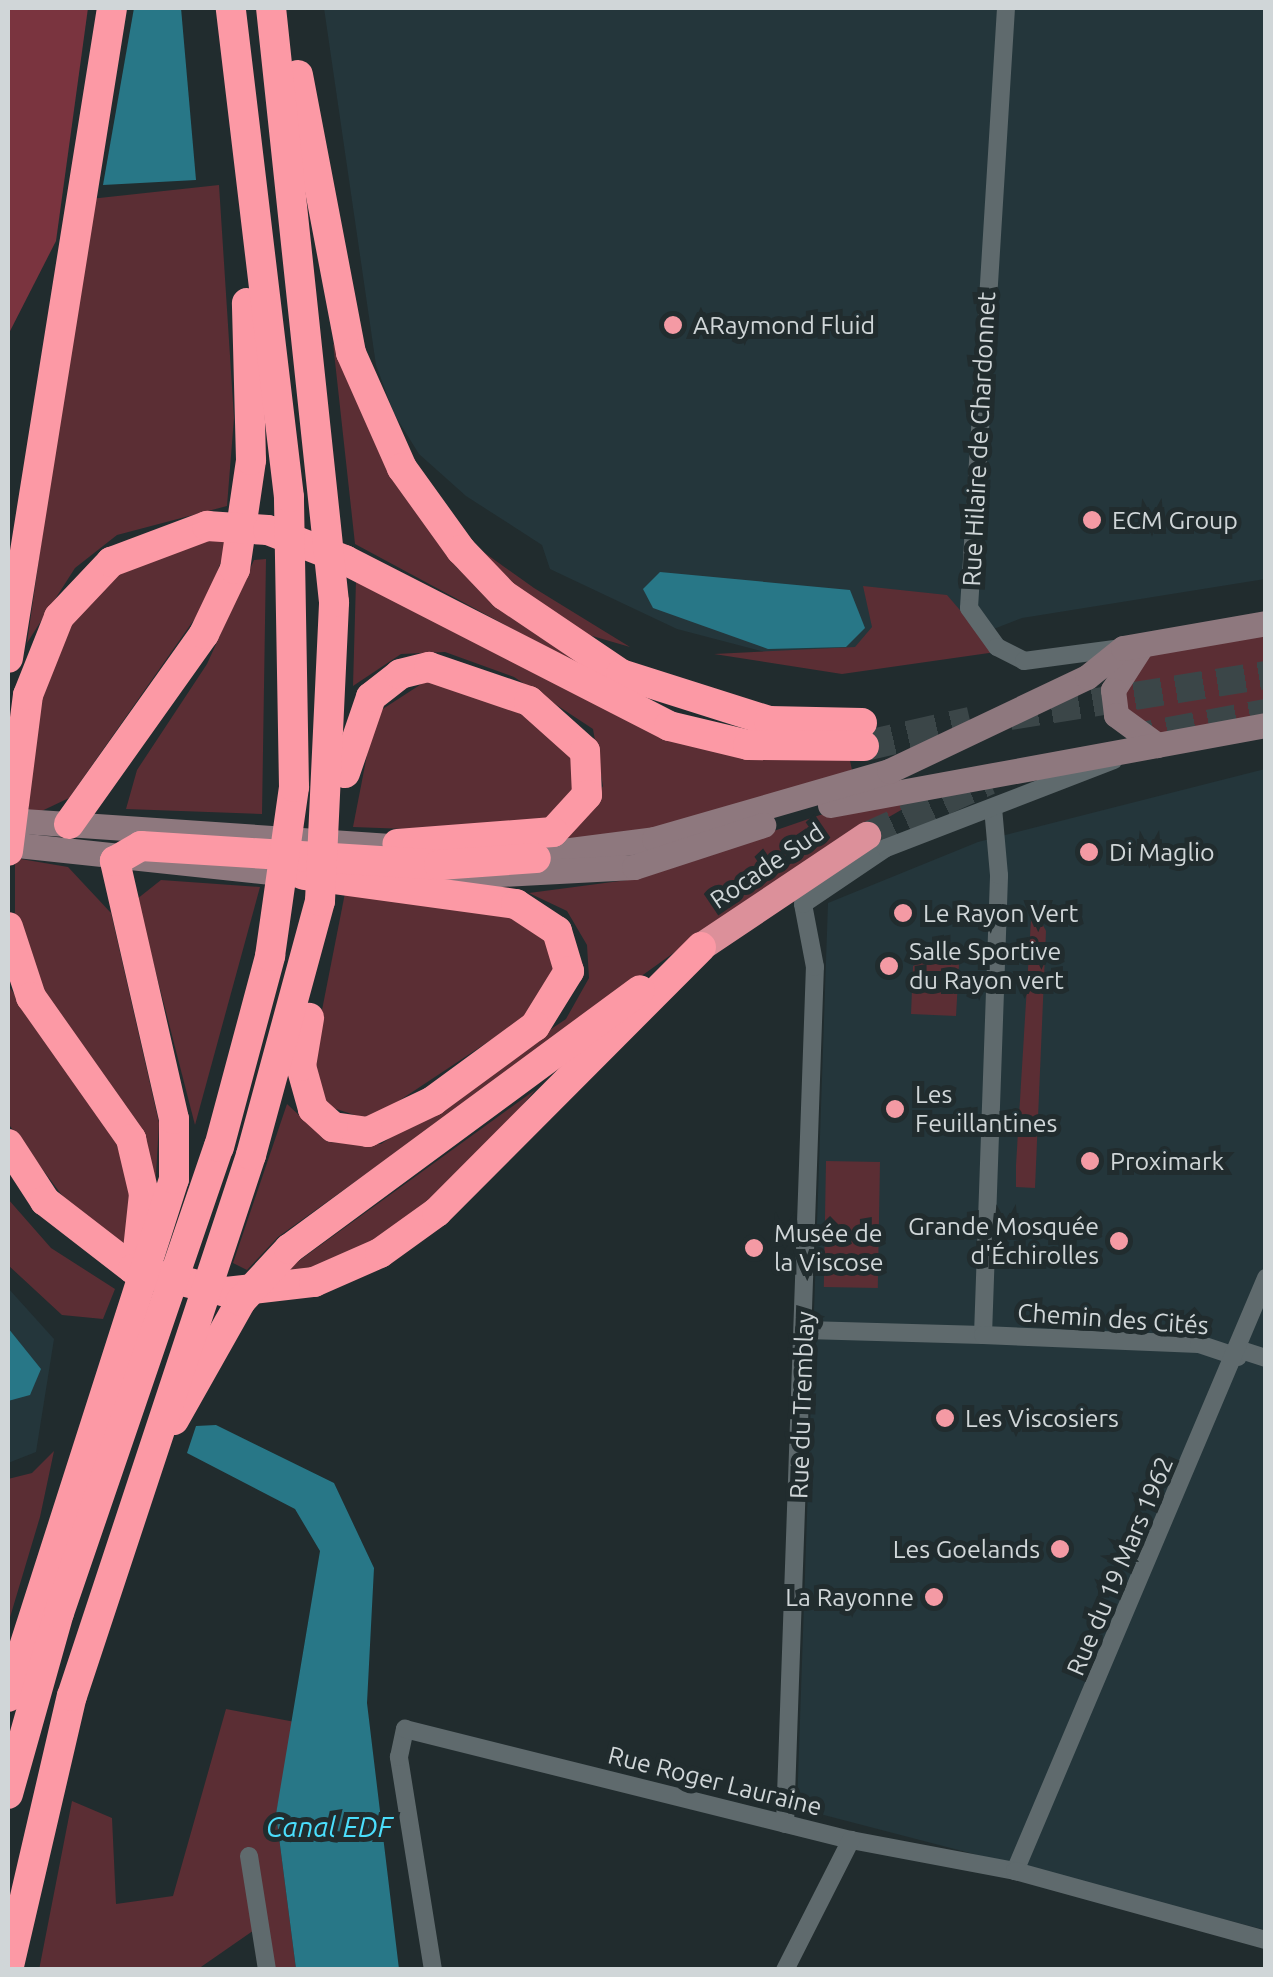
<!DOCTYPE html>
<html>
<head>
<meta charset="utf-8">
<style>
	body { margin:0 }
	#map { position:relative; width:1273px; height:1977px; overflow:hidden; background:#212c2e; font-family:Ubuntu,sans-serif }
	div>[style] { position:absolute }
	.built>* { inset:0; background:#24363b }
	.green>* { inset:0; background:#5b2e34; transform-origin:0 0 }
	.forest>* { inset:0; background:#7a343f }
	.water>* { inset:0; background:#287787 }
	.trunk-tunnel>* { height:28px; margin-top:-14px; transform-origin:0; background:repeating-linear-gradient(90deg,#3b4648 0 28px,transparent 0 42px) }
	.motorway-tunnel>* { height:30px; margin-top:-15px; transform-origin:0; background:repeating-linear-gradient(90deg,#3b4648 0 30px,transparent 0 45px) }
	.minor>* { height:18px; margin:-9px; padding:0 9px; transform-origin:9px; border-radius:9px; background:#5f6a6d }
	.secondary>* { height:25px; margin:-12.5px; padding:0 12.5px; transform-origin:12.5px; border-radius:12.5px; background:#8e787e }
	.trunk>* { height:28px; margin:-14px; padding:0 14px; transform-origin:14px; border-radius:14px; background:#dc909a }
	.motorway>* { height:30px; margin:-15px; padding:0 15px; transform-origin:15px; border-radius:15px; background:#fc99a5 }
	.dots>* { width:28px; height:28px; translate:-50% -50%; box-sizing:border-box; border:5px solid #212c2e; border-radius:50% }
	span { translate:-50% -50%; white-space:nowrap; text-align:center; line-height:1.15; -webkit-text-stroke:10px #212c2e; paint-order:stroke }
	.poi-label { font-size:25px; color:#d0d6d8 }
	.left { translate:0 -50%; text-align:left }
	.right { translate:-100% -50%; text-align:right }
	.street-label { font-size:25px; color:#d0d6d8 }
	.water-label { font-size:28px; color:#4bdefc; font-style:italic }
	.frame { position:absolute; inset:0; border:10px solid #d0d6d8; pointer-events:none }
</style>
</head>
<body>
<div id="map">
	<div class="built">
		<div style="clip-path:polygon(324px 8px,1265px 8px,1265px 579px,1022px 618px,945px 648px,784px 657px,677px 629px,550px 569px,542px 545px,466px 496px,419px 454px,394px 414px,376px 365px)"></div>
		<div style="clip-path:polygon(1265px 769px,1265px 1930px,797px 1808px,828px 903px,978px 842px)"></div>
		<div style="clip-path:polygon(8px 1288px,54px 1339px,36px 1452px,8px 1463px)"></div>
	</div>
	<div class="green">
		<div style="clip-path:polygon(219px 185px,234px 418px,227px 506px,117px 535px,75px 568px,27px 643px,90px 199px)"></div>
		<div style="clip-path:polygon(333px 343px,397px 479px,457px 568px,598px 675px,355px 544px)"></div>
		<div style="clip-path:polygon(461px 536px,534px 588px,630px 647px,582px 633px,530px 601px)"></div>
		<div style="clip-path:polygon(230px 538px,205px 604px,69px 798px,29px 817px,28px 742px,62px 639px,100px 586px,169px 546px)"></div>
		<div style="clip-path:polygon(266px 559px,262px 814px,126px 809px,137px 770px,207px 664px,254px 560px)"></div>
		<div style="clip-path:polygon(356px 580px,601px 703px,849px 756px,852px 770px,694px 821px,533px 849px,581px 821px,603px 786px,593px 729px,514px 677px,445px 652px,401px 654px,353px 686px)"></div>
		<div style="clip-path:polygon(863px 586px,947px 595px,996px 652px,842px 674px,714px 654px,855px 647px,872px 627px)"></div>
		<div style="clip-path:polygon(1265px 628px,1265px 720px,1157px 740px,1122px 713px,1125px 674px,1149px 646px)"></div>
		<div style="clip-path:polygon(426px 681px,499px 701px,569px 743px,577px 784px,556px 817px,460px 831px,353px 827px,375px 714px)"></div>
		<div style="clip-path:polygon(915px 802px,757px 893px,278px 1237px,247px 1270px,233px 1263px,287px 1104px,328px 1142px,381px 1144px,566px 1019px,589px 978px,587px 945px,567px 911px,529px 893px,635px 879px,820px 815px)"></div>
		<div style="clip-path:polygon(15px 858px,68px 867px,111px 913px,159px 1123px,155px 1192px,55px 1019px,15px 920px)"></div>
		<div style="clip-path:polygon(161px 880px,260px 887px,195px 1125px,137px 899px)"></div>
		<div style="clip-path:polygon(345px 893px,532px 921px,559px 959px,527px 1016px,370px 1120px,327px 1106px,312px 1061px)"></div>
		<div style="clip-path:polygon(1032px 904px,1046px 931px,1035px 1188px,1016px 1187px,1016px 1165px)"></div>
		<div style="clip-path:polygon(960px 946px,956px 1016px,911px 1014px,913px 966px)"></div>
		<div style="clip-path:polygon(8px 985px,115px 1139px,131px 1191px,126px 1253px,85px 1226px,10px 1126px)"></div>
		<div style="clip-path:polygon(535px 1090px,472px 1167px,350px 1260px,271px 1281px)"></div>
		<div style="left:826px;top:1161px;width:54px;height:126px;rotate:1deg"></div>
		<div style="clip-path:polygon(8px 1199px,51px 1248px,115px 1289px,103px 1319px,62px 1315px,8px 1265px)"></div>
		<div style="clip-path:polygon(54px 1451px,40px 1517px,8px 1624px,8px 1479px,32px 1473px)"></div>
		<div style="clip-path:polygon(226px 1709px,295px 1722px,276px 1814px,296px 1969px,268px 1969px,260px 1926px,198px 1969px,39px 1970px,72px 1801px,112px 1818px,116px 1904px,173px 1896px)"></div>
	</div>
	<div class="forest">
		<div style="clip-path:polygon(8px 8px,88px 8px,56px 241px,8px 335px)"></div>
	</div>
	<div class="water">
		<div style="clip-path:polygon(134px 8px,181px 8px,196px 180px,103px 185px)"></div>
		<div style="clip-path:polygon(660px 572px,850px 590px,865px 628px,846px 647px,768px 649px,653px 608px,643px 589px)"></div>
		<div style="clip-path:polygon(8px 1328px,41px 1369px,30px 1395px,8px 1401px)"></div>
		<div style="clip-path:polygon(216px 1425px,334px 1483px,374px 1568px,367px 1703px,399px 1969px,296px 1969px,276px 1814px,320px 1551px,295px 1509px,187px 1453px,196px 1426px)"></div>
	</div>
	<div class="trunk-tunnel">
		<div style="left:1010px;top:716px;width:259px;rotate:-9.1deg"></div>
		<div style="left:1126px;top:739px;width:142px;rotate:-10.5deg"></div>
		<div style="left:867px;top:836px;width:134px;rotate:-24.3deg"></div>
	</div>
	<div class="motorway-tunnel">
		<div style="left:864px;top:746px;width:109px;rotate:-12.8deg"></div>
	</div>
	<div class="minor">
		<div style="left:1006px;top:8px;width:601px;rotate:93.53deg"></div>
		<div style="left:969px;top:608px;width:48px;rotate:54.3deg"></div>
		<div style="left:997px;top:647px;width:30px;rotate:27deg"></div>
		<div style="left:1024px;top:661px;width:99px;rotate:-7.6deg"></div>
		<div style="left:806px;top:1330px;width:177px;rotate:1.6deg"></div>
		<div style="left:983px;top:1335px;width:460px;rotate:-88deg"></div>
		<div style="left:999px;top:875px;width:67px;rotate:-95.1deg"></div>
		<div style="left:983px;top:1335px;width:216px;rotate:2.4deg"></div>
		<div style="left:1199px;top:1344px;width:41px;rotate:18.4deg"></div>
		<div style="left:1241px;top:1350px;width:26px;rotate:18deg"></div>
		<div style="left:785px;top:1824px;width:858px;rotate:-88deg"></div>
		<div style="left:815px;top:967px;width:64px;rotate:-100.8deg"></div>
		<div style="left:803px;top:904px;width:100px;rotate:-34deg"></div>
		<div style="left:886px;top:848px;width:244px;rotate:-21.1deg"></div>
		<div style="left:249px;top:1856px;width:115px;rotate:81deg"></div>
		<div style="left:1015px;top:1871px;width:644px;rotate:-67.06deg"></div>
		<div style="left:433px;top:1970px;width:216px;rotate:-99.1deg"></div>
		<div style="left:399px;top:1757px;width:29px;rotate:-78deg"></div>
		<div style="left:405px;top:1729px;width:460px;rotate:14deg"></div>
		<div style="left:851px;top:1840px;width:167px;rotate:10.7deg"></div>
		<div style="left:1015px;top:1871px;width:260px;rotate:15.4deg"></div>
		<div style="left:785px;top:1970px;width:146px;rotate:-63.1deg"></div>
	</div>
	<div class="secondary">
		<div style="left:1140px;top:648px;width:50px;rotate:122.7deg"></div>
		<div style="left:1113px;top:690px;width:25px;rotate:83deg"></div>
		<div style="left:1116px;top:715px;width:51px;rotate:36.2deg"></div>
		<div style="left:830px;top:805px;width:443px;rotate:-10.4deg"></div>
		<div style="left:8px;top:820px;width:409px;rotate:3.9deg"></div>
		<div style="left:8px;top:844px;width:294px;rotate:6.1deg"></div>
		<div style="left:516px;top:857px;width:139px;rotate:-7.4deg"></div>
		<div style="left:654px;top:839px;width:245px;rotate:-16.1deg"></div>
		<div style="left:889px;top:771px;width:219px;rotate:-25.4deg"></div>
		<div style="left:1087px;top:677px;width:46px;rotate:-38.9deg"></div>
		<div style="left:1123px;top:648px;width:145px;rotate:-9.9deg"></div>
		<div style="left:425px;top:878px;width:209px;rotate:-3deg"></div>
		<div style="left:634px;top:867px;width:136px;rotate:-18deg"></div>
	</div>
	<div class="trunk">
		<div style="left:701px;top:947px;width:200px;rotate:-33.8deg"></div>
	</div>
	<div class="motorway">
		<div style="left:298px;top:75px;width:283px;rotate:79.2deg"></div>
		<div style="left:351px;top:353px;width:126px;rotate:66.1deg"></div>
		<div style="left:402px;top:468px;width:101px;rotate:54.3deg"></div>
		<div style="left:461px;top:550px;width:62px;rotate:46.3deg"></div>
		<div style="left:504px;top:595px;width:141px;rotate:34deg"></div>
		<div style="left:621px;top:674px;width:155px;rotate:17.6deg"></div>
		<div style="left:769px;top:721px;width:93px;rotate:1.2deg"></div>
		<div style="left:8px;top:658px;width:658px;rotate:-80.91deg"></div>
		<div style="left:345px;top:773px;width:80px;rotate:-71.1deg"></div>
		<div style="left:371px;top:697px;width:37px;rotate:-38deg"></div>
		<div style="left:400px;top:674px;width:30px;rotate:-14deg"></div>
		<div style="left:429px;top:667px;width:106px;rotate:18.8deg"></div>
		<div style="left:529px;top:701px;width:75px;rotate:41.8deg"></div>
		<div style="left:585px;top:751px;width:44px;rotate:87.4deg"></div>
		<div style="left:587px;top:795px;width:50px;rotate:132.6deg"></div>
		<div style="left:553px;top:832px;width:156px;rotate:175.6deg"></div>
		<div style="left:69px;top:824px;width:233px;rotate:-54.6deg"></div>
		<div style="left:204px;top:634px;width:72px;rotate:-64.5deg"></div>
		<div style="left:235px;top:569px;width:110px;rotate:-81.6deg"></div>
		<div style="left:251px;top:460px;width:157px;rotate:-91.5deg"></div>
		<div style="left:8px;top:851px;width:157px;rotate:-82.7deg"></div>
		<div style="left:28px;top:695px;width:84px;rotate:-68.3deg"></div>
		<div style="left:59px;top:617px;width:76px;rotate:-46.6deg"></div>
		<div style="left:111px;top:562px;width:103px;rotate:-20.6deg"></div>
		<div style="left:207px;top:526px;width:61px;rotate:3.8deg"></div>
		<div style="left:268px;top:530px;width:83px;rotate:21.3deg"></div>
		<div style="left:345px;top:560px;width:364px;rotate:27.1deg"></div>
		<div style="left:669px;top:726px;width:81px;rotate:13.5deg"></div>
		<div style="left:748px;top:745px;width:116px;rotate:0.5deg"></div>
		<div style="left:304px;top:875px;width:214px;rotate:7.8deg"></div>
		<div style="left:516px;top:904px;width:49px;rotate:33.4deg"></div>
		<div style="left:557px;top:931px;width:42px;rotate:73.3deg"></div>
		<div style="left:569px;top:971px;width:65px;rotate:121.7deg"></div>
		<div style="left:535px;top:1026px;width:127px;rotate:143.7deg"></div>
		<div style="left:433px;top:1101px;width:72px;rotate:154.5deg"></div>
		<div style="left:368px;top:1132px;width:35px;rotate:-172deg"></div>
		<div style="left:333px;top:1127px;width:27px;rotate:-138deg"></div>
		<div style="left:313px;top:1109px;width:45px;rotate:-105.6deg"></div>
		<div style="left:301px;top:1066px;width:49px;rotate:-80.5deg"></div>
		<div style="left:8px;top:927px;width:74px;rotate:71.8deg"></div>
		<div style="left:31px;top:997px;width:174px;rotate:54.8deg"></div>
		<div style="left:131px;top:1139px;width:57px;rotate:76.7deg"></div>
		<div style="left:144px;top:1194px;width:56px;rotate:96.1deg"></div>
		<div style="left:8px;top:1144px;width:68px;rotate:57deg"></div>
		<div style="left:45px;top:1201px;width:111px;rotate:37.7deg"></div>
		<div style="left:133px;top:1269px;width:96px;rotate:13.9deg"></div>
		<div style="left:226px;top:1292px;width:89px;rotate:-6.5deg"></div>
		<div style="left:314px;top:1282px;width:72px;rotate:-23.7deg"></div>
		<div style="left:380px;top:1253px;width:70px;rotate:-35.7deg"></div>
		<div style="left:437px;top:1212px;width:374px;rotate:-45.1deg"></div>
		<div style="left:174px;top:1420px;width:137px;rotate:-60.6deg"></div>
		<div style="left:241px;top:1301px;width:71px;rotate:-47.3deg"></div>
		<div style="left:289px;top:1249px;width:436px;rotate:-36.4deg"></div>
		<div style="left:8px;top:1697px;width:544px;rotate:-72.23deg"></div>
		<div style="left:174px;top:1179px;width:60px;rotate:-90deg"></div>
		<div style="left:174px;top:1119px;width:265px;rotate:-102.9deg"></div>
		<div style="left:115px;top:861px;width:30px;rotate:-30deg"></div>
		<div style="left:141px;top:846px;width:299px;rotate:3.6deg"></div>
		<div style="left:439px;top:865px;width:97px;rotate:-4.1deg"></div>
		<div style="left:8px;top:1794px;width:188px;rotate:-74.3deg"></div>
		<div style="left:59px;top:1613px;width:493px;rotate:-71.1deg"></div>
		<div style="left:219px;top:1147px;width:198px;rotate:-75deg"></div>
		<div style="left:270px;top:956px;width:171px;rotate:-81.9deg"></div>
		<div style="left:294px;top:787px;width:290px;rotate:-91deg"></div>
		<div style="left:289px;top:497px;width:492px;rotate:-96.8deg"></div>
		<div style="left:8px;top:1970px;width:281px;rotate:-76.9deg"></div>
		<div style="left:72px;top:1696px;width:570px;rotate:-71.69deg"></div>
		<div style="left:251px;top:1155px;width:263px;rotate:-74.8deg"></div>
		<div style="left:320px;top:901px;width:299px;rotate:-87.3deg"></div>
		<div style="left:334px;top:602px;width:597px;rotate:-96.05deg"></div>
	</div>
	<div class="dots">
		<div style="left:673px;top:325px;background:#f49aa4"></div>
		<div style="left:1092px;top:520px;background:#f49aa4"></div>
		<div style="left:1089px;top:852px;background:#f49aa4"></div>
		<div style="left:903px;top:913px;background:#f49aa4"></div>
		<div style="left:889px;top:966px;background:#f49aa4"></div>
		<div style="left:895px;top:1109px;background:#f49aa4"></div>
		<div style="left:1090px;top:1161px;background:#f49aa4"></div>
		<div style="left:1119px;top:1241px;background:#f49aa4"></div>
		<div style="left:754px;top:1248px;background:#f49aa4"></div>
		<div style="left:945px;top:1418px;background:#f49aa4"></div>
		<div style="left:1060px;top:1549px;background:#f49aa4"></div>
		<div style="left:934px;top:1597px;background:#f49aa4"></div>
	</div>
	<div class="poi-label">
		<span class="left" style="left:693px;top:325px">ARaymond Fluid</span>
		<span class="left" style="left:1112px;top:520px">ECM Group</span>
		<span class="left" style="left:1109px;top:852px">Di Maglio</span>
		<span class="left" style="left:923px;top:913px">Le Rayon Vert</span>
		<span class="left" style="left:909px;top:966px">Salle Sportive<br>du Rayon vert</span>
		<span class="left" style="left:915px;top:1109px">Les<br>Feuillantines</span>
		<span class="left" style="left:1110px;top:1161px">Proximark</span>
		<span class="right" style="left:1099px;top:1241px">Grande Mosquée<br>d'Échirolles</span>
		<span class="left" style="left:774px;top:1248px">Musée de<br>la Viscose</span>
		<span class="left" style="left:965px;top:1418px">Les Viscosiers</span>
		<span class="right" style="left:1040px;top:1549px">Les Goelands</span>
		<span class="right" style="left:914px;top:1597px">La Rayonne</span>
	</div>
	<div class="street-label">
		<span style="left:979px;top:439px;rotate:-87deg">Rue Hilaire de Chardonnet</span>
		<span style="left:767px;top:866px;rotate:-34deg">Rocade Sud</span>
		<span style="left:1113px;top:1319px;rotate:4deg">Chemin des Cités</span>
		<span style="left:802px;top:1405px;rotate:-88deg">Rue du Tremblay</span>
		<span style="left:1120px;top:1566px;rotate:-67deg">Rue du 19 Mars 1962</span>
		<span style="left:715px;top:1781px;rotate:14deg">Rue Roger Lauraine</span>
	</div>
	<div class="water-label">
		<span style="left:329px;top:1827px">Canal EDF</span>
	</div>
	<div class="frame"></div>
</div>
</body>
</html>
